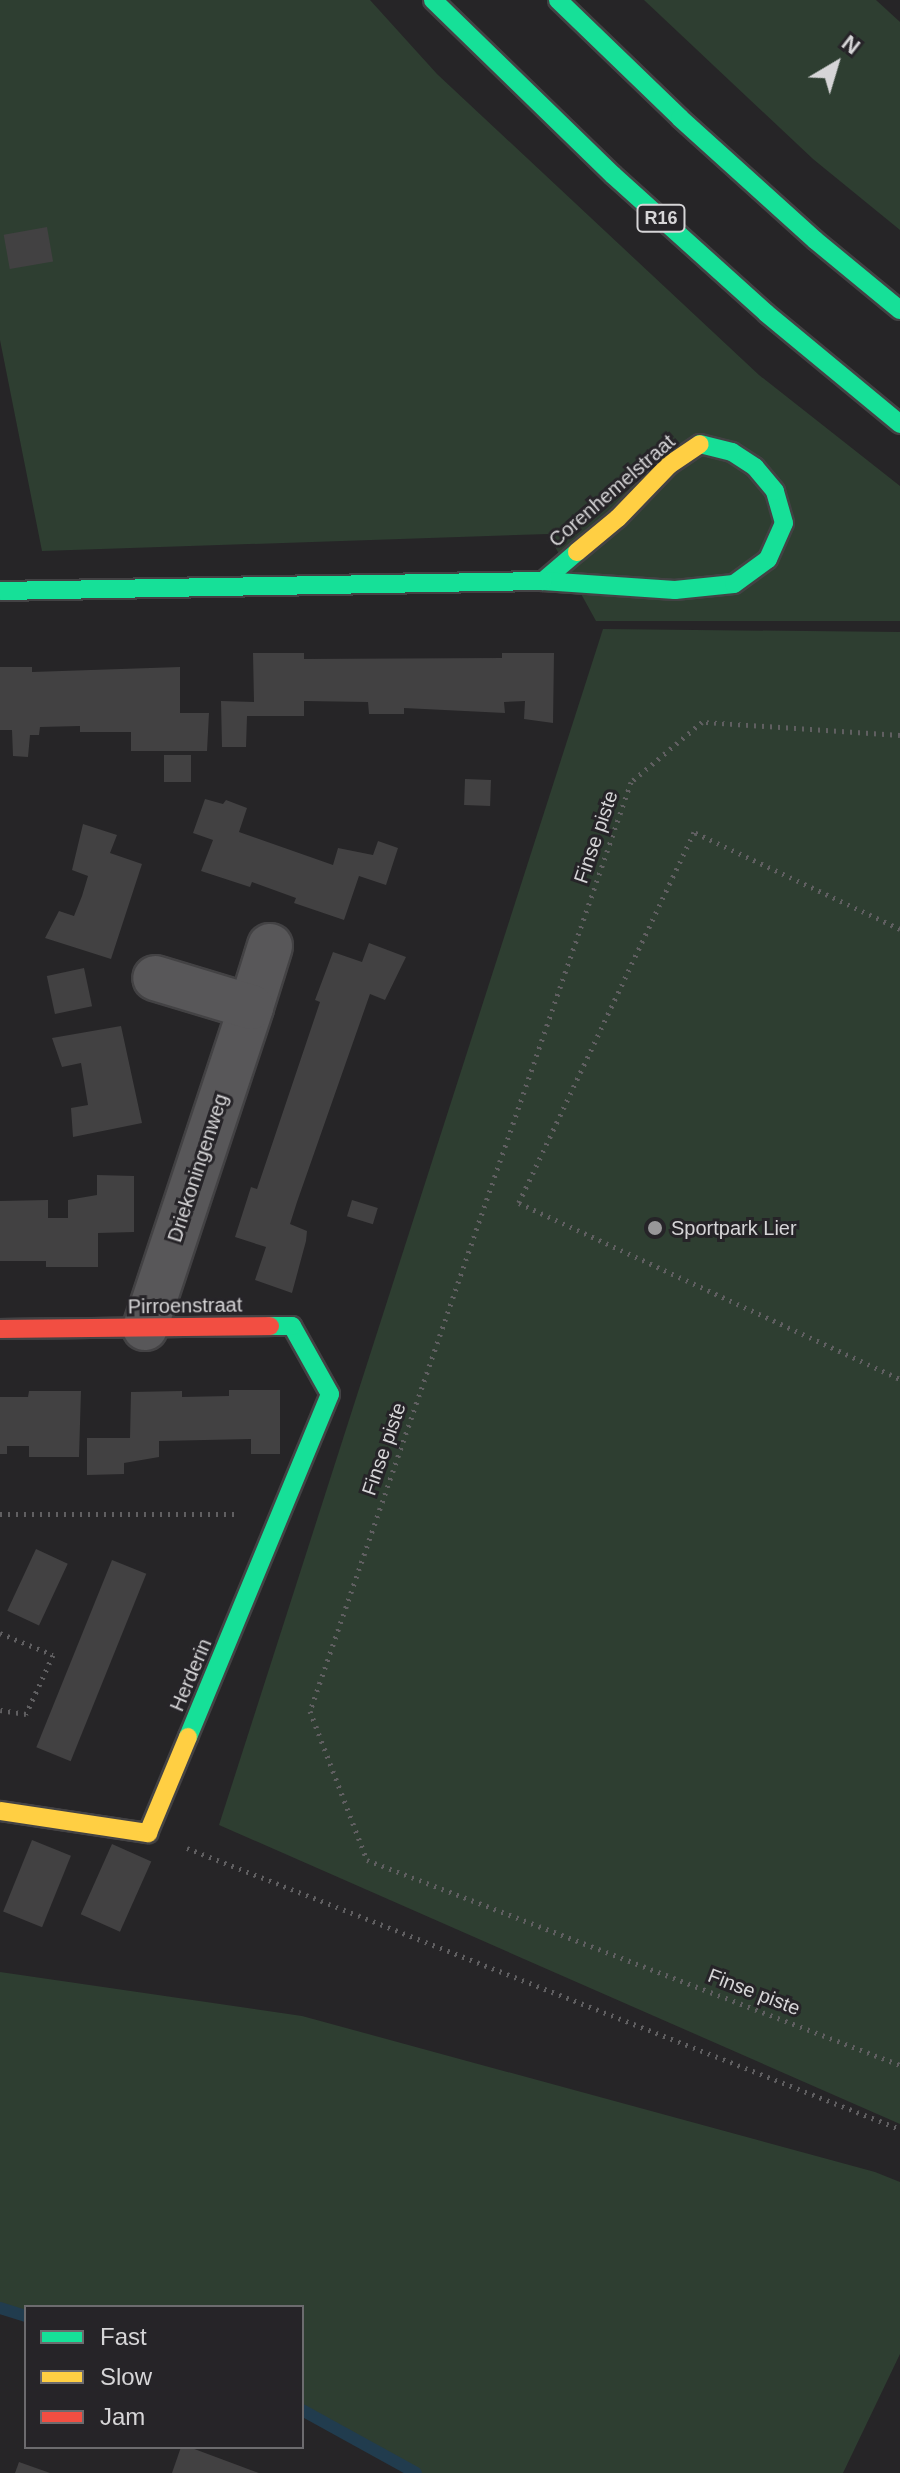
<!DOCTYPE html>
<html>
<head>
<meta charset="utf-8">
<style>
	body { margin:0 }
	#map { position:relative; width:900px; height:2473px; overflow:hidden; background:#262527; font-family:Arial,sans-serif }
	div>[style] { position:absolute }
	.green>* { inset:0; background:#2e3e31 }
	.stream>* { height:12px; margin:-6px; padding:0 6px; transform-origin:6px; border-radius:6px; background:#213c4e }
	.building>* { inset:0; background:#424142; transform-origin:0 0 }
	.path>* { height:5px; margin-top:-2.5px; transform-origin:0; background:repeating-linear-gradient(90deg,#605f61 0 2px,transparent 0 8px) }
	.roads { filter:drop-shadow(2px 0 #434244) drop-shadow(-2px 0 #434244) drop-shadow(0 2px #434244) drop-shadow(0 -2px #434244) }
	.street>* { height:44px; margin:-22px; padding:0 22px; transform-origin:22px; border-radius:22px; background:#585759 }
	.fast>* { height:18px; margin:-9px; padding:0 9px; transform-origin:9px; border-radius:9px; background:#16e098 }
	.slow>* { height:18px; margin:-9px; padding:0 9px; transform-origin:9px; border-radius:9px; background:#ffcf43 }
	.jam>* { height:18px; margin:-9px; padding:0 9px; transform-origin:9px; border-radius:9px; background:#f24e42 }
	.dots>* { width:22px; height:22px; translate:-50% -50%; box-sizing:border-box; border:4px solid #262428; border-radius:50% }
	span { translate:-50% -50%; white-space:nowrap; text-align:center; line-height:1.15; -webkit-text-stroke:6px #262428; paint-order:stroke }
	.shield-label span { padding:2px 6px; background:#262428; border:2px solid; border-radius:6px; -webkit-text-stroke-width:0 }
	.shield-label { font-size:18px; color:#d6d5d7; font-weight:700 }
	.street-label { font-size:20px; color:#d6d5d7 }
	.poi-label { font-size:20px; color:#d6d5d7 }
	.left { translate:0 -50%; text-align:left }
	.legend { position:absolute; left:24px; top:2305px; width:280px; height:144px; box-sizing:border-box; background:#262428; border:2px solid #6c6b6e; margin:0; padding:10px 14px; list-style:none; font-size:24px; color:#d6d5d7 }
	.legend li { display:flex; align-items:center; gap:16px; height:40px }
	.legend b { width:40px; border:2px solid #6c6b6e }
	.north { position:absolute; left:796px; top:24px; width:80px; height:80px; -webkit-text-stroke:6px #262428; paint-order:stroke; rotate:38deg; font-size:22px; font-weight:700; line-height:32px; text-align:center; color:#d6d5d7 }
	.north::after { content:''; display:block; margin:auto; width:28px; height:36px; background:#d6d5d7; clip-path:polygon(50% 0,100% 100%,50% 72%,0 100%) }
</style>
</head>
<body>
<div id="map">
	<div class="green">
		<div style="clip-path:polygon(0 0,370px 0,437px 74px,759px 375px,900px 486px,900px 621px,596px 621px,548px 534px,42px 551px,0 340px)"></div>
		<div style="clip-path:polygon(644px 0,876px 0,900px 22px,900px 230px,813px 159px)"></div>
		<div style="clip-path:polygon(603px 629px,900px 632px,900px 2124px,219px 1825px)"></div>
		<div style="clip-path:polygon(0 1972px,302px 2016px,875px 2172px,900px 2182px,900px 2354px,843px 2473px,416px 2473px,302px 2410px,302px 2307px,26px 2307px,26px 2316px,0 2308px)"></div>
	</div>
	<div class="stream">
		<div style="left:0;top:2308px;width:27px;rotate:17deg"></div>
		<div style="left:302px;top:2410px;width:130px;rotate:28.9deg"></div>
	</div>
	<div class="building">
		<div style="left:47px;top:227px;width:35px;height:44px;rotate:80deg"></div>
		<div style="clip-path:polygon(253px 653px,304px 653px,304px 659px,502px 658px,502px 653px,554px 653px,553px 723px,524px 719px,525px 701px,504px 702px,505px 713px,404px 708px,404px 714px,369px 714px,368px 702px,304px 701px,304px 716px,247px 716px,246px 747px,222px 747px,221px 701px,254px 702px)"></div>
		<div style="clip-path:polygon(0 667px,32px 667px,32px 672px,180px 667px,180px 713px,209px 713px,207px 751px,131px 751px,131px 732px,80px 732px,80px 726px,40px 727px,39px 735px,30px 735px,28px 757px,13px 756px,12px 730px,0 730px)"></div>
		<div style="left:164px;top:755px;width:27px;height:27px"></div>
		<div style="left:465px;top:779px;width:26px;height:26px;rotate:2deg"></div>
		<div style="clip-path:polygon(205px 799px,223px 804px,226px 800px,247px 808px,239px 832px,333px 865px,338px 848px,373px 855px,378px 841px,398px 848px,386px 885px,359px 876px,344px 920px,294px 903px,296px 898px,252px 882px,250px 887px,201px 871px,213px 840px,193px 833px)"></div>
		<div style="clip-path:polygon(83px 824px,117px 835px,110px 853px,142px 864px,111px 959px,45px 938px,59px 911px,74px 916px,82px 896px,88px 876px,72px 870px)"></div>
		<div style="clip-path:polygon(369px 943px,406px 957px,385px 1000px,370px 994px,297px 1202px,290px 1224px,307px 1231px,306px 1241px,292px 1293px,255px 1280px,266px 1247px,235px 1237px,251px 1187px,257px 1189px,320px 1002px,315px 1000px,333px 952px,362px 962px)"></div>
		<div style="left:84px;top:968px;width:39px;height:38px;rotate:78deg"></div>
		<div style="clip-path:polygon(121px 1026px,142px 1123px,73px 1137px,71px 1108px,88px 1105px,81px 1063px,62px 1067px,52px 1038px)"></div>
		<div style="clip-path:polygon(97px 1175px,134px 1176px,134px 1232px,98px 1233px,98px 1267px,46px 1267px,46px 1261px,0 1261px,0 1201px,48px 1200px,48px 1218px,68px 1218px,68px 1200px,97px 1195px)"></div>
		<div style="left:352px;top:1200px;width:27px;height:17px;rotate:17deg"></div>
		<div style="clip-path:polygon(229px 1390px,280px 1390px,280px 1454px,251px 1454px,251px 1439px,159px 1441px,159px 1457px,124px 1463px,124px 1474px,87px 1475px,87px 1438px,130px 1438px,131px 1392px,182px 1391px,182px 1397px,229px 1396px)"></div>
		<div style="clip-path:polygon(29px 1391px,81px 1391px,79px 1457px,29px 1457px,29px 1446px,7px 1446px,7px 1454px,0 1454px,0 1397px,28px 1397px)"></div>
		<div style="left:36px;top:1549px;width:35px;height:68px;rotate:25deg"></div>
		<div style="left:112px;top:1560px;width:37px;height:202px;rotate:22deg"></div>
		<div style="left:32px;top:1840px;width:42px;height:77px;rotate:22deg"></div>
		<div style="left:112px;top:1844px;width:43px;height:77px;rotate:24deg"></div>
		<div style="clip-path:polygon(181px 2447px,189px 2447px,259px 2473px,172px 2473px)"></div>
		<div style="clip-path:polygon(19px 2462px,50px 2473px,15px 2473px)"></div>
	</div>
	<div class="path">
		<div style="left:900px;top:735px;width:198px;rotate:-176.2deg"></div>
		<div style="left:702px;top:722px;width:93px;rotate:139.8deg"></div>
		<div style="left:631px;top:782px;width:983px;rotate:109.06deg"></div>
		<div style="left:310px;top:1711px;width:160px;rotate:69.1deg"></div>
		<div style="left:367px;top:1860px;width:571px;rotate:21.04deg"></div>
		<div style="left:900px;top:929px;width:228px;rotate:-154.8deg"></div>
		<div style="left:694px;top:832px;width:410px;rotate:115.3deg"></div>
		<div style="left:519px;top:1203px;width:420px;rotate:24.8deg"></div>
		<div style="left:0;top:1514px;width:235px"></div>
		<div style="left:0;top:1633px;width:57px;rotate:22.5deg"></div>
		<div style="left:53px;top:1655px;width:65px;rotate:114.6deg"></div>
		<div style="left:26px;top:1714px;width:26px;rotate:-171deg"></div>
		<div style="left:187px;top:1848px;width:766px;rotate:21.51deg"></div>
	</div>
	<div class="roads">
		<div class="street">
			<div style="left:251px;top:1007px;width:64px;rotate:-72.7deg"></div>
			<div style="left:145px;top:1328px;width:338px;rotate:-71.7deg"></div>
			<div style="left:251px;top:1007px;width:100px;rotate:-163.2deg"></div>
		</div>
		<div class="fast">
			<div style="left:433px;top:0;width:251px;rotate:44.2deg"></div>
			<div style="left:613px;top:175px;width:206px;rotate:42deg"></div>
			<div style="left:766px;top:313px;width:174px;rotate:39.6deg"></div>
			<div style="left:558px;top:0;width:170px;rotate:44deg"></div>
			<div style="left:680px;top:118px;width:182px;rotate:42.1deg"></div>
			<div style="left:815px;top:240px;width:110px;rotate:39.5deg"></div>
			<div style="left:577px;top:552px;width:45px;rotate:139.5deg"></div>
			<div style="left:543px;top:581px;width:132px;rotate:3.9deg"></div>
			<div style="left:675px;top:590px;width:59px;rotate:-5.8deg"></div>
			<div style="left:734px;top:584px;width:42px;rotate:-36.3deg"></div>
			<div style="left:768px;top:559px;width:39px;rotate:-66deg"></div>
			<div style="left:784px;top:523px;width:33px;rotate:-106deg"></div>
			<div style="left:775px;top:491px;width:31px;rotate:-130deg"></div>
			<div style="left:755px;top:467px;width:27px;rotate:-147deg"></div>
			<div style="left:732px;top:452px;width:33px;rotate:-166deg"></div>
			<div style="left:0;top:591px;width:543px;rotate:-1.06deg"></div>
			<div style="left:188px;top:1737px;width:371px;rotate:-67.5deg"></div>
			<div style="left:330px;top:1394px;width:78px;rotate:-119.2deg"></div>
			<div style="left:292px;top:1326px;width:22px;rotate:180deg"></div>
		</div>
		<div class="slow">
			<div style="left:577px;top:552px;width:53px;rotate:-39.7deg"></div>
			<div style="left:618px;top:518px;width:74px;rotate:-46.1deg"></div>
			<div style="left:669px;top:465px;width:37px;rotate:-34deg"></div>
			<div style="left:0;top:1811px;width:150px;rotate:8.5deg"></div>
			<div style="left:148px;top:1833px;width:104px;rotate:-67.4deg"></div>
		</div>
		<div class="jam">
			<div style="left:0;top:1329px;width:270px;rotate:-0.6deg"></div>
		</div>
	</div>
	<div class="dots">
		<div style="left:655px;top:1228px;background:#989799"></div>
	</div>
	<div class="shield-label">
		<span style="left:661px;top:218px">R16</span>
	</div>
	<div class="street-label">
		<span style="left:612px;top:491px;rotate:-41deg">Corenhemelstraat</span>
		<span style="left:596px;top:837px;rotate:-71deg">Finse piste</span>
		<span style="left:198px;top:1168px;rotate:-72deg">Driekoningenweg</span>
		<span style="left:185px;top:1306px;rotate:-1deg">Pirroenstraat</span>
		<span style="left:384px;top:1449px;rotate:-71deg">Finse piste</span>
		<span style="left:191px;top:1675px;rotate:-67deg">Herderin</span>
		<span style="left:754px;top:1992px;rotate:21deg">Finse piste</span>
	</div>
	<div class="poi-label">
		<span class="left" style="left:671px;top:1228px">Sportpark Lier</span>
	</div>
	<ul class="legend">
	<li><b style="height:10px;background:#16e098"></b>Fast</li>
	<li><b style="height:10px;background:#ffcf43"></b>Slow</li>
	<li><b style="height:10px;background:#f24e42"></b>Jam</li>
	</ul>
	<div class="north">N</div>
</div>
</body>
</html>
